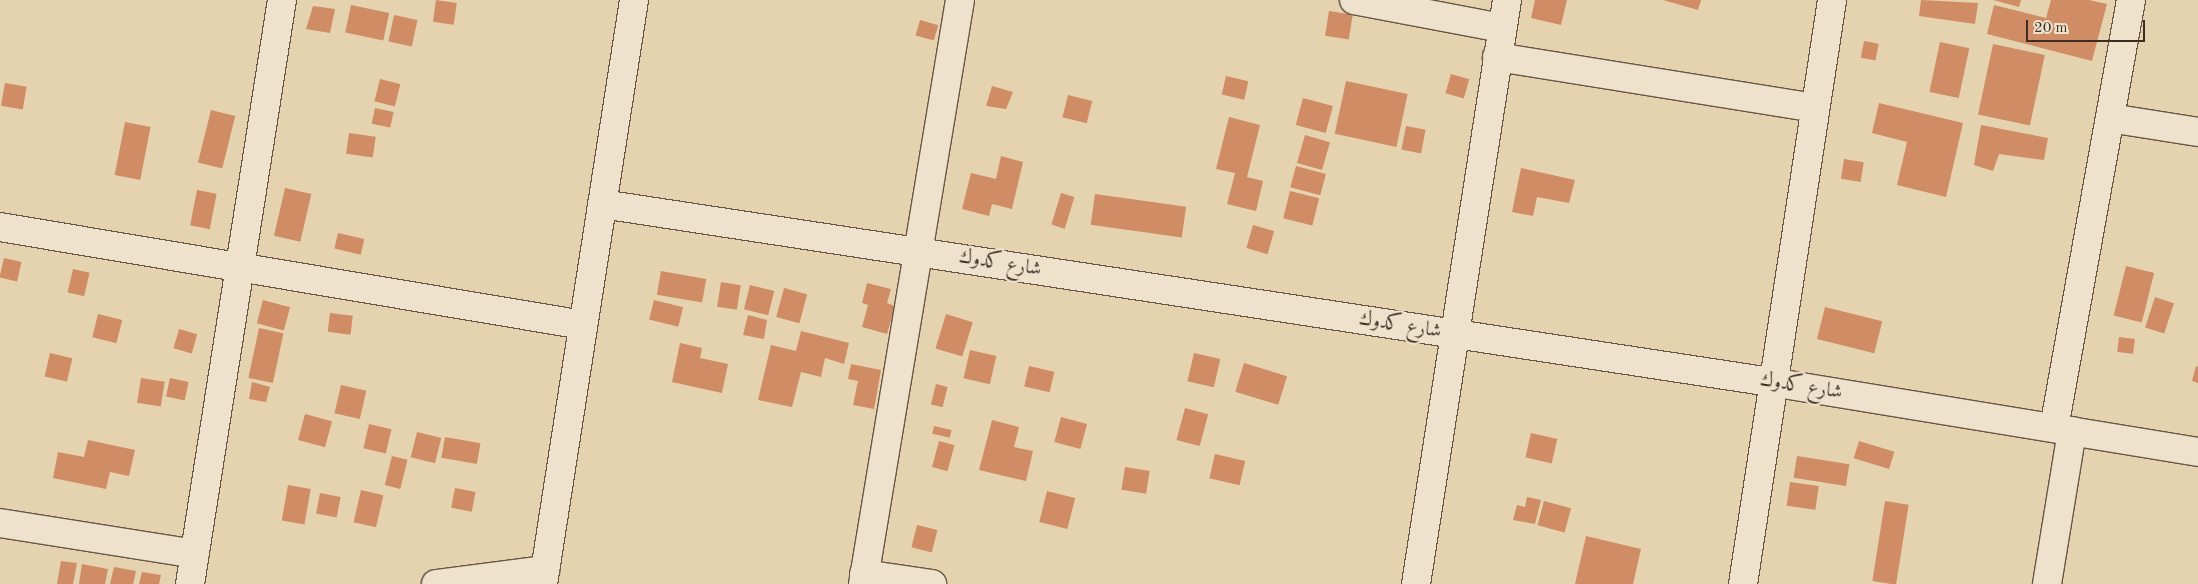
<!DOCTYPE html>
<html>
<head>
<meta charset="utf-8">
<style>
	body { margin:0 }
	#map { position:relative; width:2198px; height:584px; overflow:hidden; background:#e5d3b0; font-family:"Old Standard TT",Amiri,serif }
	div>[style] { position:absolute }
	.building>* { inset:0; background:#d08c64; transform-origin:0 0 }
	.roads { filter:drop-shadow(1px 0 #685546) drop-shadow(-1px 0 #685546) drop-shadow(0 1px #685546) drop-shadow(0 -1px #685546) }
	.street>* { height:28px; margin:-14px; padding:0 14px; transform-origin:14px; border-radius:14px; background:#eee2cc }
	.secondary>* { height:28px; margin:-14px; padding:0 14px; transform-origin:14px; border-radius:14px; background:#eee2cc }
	span { translate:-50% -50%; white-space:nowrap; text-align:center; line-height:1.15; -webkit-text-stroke:4.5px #eee2cc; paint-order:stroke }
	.street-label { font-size:20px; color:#3e2b22 }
	.scale { position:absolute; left:2026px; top:20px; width:119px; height:22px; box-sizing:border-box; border:2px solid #3e2b22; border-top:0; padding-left:6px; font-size:15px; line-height:18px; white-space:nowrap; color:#3e2b22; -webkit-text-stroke:4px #eee2cc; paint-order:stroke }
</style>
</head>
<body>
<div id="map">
	<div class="building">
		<div style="left:436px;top:0;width:21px;height:22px;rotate:8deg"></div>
		<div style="clip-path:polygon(1535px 0,1567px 0,1561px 25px,1531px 18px)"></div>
		<div style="clip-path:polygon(1663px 0,1701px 0,1698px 10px)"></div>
		<div style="clip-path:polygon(1921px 0,1978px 3px,1975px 24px,1919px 16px)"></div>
		<div style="clip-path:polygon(1993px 0,2021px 0,2019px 7px)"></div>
		<div style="clip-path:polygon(2051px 0,2089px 0,2107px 4px,2092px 61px,1987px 34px,1994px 5px,2046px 18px)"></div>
		<div style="left:351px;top:5px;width:39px;height:28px;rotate:12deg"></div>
		<div style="clip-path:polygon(313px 6px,335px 9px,330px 33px,306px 29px)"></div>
		<div style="left:1329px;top:11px;width:24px;height:25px;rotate:9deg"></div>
		<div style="left:394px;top:15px;width:24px;height:27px;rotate:12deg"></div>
		<div style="left:920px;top:20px;width:19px;height:16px;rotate:16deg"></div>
		<div style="left:1864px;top:41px;width:15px;height:17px;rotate:11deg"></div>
		<div style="left:1940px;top:42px;width:30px;height:51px;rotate:12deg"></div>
		<div style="left:1993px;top:44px;width:53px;height:72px;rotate:12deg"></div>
		<div style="left:1451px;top:74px;width:19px;height:20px;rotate:16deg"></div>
		<div style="left:1226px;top:76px;width:23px;height:19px;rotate:13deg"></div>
		<div style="left:380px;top:79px;width:21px;height:23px;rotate:14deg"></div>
		<div style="left:1346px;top:81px;width:63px;height:54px;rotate:12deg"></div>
		<div style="left:5px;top:83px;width:22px;height:23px;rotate:10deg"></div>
		<div style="clip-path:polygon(992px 86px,1013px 92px,1006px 109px,986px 106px)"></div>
		<div style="left:1068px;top:95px;width:25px;height:23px;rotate:14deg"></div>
		<div style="left:1303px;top:98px;width:31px;height:28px;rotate:15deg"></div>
		<div style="clip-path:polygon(1879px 103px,1963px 123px,1946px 197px,1897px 185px,1907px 142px,1872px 133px)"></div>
		<div style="left:375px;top:108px;width:19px;height:16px;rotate:12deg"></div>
		<div style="left:211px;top:110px;width:25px;height:54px;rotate:14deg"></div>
		<div style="clip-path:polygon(1229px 117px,1260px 125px,1247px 177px,1263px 181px,1256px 211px,1227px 204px,1235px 173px,1216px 169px)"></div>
		<div style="left:125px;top:122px;width:26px;height:54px;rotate:11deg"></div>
		<div style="clip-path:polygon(1981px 125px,2048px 138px,2044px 160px,1999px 154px,1993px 171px,1974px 165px)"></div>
		<div style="left:1406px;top:126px;width:20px;height:24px;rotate:11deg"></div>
		<div style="left:349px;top:133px;width:27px;height:21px;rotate:8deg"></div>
		<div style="left:1305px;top:135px;width:26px;height:29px;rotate:16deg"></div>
		<div style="clip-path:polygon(1001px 156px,1023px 162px,1012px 209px,992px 204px,989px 216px,962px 209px,971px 173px,996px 179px)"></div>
		<div style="left:1844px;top:159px;width:20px;height:20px;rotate:9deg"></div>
		<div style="left:1296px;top:166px;width:31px;height:22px;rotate:15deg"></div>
		<div style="clip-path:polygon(1521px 168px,1575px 180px,1569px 203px,1537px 197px,1533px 216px,1512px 212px)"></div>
		<div style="left:285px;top:188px;width:27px;height:49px;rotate:13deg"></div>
		<div style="left:197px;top:190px;width:20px;height:36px;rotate:11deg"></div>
		<div style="left:1290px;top:191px;width:30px;height:28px;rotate:14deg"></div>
		<div style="left:1061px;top:193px;width:14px;height:33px;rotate:17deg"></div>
		<div style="left:1095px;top:194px;width:92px;height:31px;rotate:8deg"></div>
		<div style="left:1253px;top:225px;width:22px;height:24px;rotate:16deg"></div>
		<div style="left:338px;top:233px;width:27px;height:16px;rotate:13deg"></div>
		<div style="left:4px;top:258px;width:18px;height:20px;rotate:13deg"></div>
		<div style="left:2126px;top:266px;width:29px;height:51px;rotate:14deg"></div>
		<div style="left:73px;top:269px;width:17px;height:24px;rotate:13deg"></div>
		<div style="left:661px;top:271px;width:46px;height:24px;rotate:10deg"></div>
		<div style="left:721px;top:282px;width:20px;height:25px;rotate:9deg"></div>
		<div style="clip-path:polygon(867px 283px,891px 289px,887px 303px,895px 306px,887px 334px,862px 327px,868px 305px,862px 303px)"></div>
		<div style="left:750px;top:285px;width:25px;height:25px;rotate:14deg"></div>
		<div style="left:784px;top:288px;width:24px;height:30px;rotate:15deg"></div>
		<div style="left:2155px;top:297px;width:20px;height:32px;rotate:18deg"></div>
		<div style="left:263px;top:300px;width:28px;height:24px;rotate:15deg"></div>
		<div style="left:654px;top:300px;width:30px;height:20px;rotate:14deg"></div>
		<div style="left:1825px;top:307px;width:59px;height:33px;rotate:14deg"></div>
		<div style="left:330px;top:313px;width:23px;height:19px;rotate:7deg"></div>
		<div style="left:98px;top:314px;width:25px;height:24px;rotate:14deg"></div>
		<div style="left:946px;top:314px;width:28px;height:36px;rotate:17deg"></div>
		<div style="clip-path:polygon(748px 315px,767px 320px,764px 339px,743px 335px)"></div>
		<div style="left:259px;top:328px;width:25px;height:51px;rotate:12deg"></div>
		<div style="left:179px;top:329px;width:19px;height:20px;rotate:16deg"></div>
		<div style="clip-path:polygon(801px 331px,849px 343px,844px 364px,825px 358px,821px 377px,801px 372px,792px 407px,758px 400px,771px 345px,796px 351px)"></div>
		<div style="left:2119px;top:337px;width:16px;height:15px;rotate:7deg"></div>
		<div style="clip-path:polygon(680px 343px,702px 348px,700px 358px,728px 364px,722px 393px,672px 382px)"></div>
		<div style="left:970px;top:350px;width:27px;height:29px;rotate:13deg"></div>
		<div style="left:50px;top:353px;width:23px;height:24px;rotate:13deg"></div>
		<div style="left:1194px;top:353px;width:27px;height:29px;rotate:13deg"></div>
		<div style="left:1244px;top:363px;width:45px;height:30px;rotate:17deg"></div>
		<div style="clip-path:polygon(851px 364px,881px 370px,874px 409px,853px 405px,858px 381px,848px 379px)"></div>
		<div style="left:1029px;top:366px;width:26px;height:21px;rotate:13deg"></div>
		<div style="clip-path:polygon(2196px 366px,2198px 367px,2198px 383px,2192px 381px)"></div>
		<div style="left:141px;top:378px;width:24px;height:25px;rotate:9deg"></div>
		<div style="left:170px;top:378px;width:19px;height:19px;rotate:12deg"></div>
		<div style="clip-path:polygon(252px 382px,270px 387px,266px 402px,249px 399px)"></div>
		<div style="left:936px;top:384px;width:12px;height:21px;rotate:14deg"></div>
		<div style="left:341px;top:385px;width:26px;height:29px;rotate:13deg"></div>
		<div style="left:1185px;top:408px;width:24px;height:33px;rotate:15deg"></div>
		<div style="left:305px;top:414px;width:28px;height:27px;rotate:15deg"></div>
		<div style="left:1061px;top:417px;width:27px;height:26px;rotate:15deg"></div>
		<div style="clip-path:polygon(992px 420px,1019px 427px,1014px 447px,1033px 451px,1026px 481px,979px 470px)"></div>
		<div style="left:369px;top:424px;width:23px;height:25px;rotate:13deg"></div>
		<div style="left:934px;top:426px;width:18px;height:8px;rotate:13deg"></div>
		<div style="left:417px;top:432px;width:25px;height:26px;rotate:14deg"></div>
		<div style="left:1531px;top:433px;width:27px;height:25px;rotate:13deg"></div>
		<div style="left:445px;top:437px;width:36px;height:21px;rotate:10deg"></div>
		<div style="clip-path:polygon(88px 440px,135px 450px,129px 476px,110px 472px,106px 489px,53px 478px,58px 452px,84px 457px)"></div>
		<div style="left:939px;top:441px;width:16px;height:27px;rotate:15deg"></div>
		<div style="left:1859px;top:441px;width:37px;height:18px;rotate:17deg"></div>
		<div style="left:1215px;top:454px;width:31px;height:25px;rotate:13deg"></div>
		<div style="left:392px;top:456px;width:16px;height:30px;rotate:14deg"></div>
		<div style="left:1797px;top:456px;width:53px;height:22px;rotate:9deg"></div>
		<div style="left:1125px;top:467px;width:25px;height:23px;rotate:9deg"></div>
		<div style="left:1790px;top:482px;width:29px;height:24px;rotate:8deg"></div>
		<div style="left:288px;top:485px;width:23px;height:36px;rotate:10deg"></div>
		<div style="left:455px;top:488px;width:21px;height:20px;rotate:11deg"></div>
		<div style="left:361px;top:490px;width:23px;height:33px;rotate:13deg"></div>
		<div style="left:1047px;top:491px;width:29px;height:32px;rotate:14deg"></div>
		<div style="left:320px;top:493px;width:21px;height:21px;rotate:11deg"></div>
		<div style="clip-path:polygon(1527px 497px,1541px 500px,1535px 524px,1513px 520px,1517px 505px,1525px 507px)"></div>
		<div style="left:1544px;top:501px;width:28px;height:25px;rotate:15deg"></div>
		<div style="left:1885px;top:501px;width:24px;height:81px;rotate:9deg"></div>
		<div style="left:917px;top:525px;width:21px;height:23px;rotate:14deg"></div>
		<div style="clip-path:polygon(1586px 536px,1641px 549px,1633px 584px,1575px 584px)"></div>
		<div style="clip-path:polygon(61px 561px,77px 563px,73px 584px,57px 584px)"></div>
		<div style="clip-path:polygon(82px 564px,108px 569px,105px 584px,79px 584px)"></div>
		<div style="clip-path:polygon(114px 567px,136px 571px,133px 584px,110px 584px)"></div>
		<div style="clip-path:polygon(142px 572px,161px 575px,159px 584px,139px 584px)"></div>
	</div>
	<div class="roads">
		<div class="street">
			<div style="left:1354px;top:0;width:151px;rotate:10.7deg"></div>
			<div style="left:1497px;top:57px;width:321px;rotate:9.1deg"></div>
			<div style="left:2110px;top:118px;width:89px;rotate:9deg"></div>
			<div style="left:0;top:227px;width:591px;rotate:9.54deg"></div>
			<div style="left:2054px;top:428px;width:435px;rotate:-79.8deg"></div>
			<div style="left:0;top:523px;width:197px;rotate:9deg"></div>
			<div style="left:864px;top:574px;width:69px;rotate:8.4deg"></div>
			<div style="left:190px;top:584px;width:591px;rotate:-81.05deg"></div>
			<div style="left:436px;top:584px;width:110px;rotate:-7.3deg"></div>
			<div style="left:863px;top:584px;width:592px;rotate:-80.57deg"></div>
			<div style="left:1416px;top:584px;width:591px;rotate:-81.14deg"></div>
			<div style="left:1743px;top:584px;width:591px;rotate:-81.33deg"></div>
			<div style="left:2047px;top:584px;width:155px;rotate:-80.7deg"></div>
		</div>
		<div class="secondary">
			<div style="left:602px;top:204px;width:1182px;rotate:8.66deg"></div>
			<div style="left:1771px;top:382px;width:433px;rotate:9.3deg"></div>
			<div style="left:543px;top:584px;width:591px;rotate:-81.14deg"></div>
		</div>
	</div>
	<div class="street-label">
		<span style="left:1000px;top:264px;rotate:9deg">شارع كدوك</span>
		<span style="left:1400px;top:326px;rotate:9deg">شارع كدوك</span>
		<span style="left:1801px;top:387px;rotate:9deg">شارع كدوك</span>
	</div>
	<div class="scale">20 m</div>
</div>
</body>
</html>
